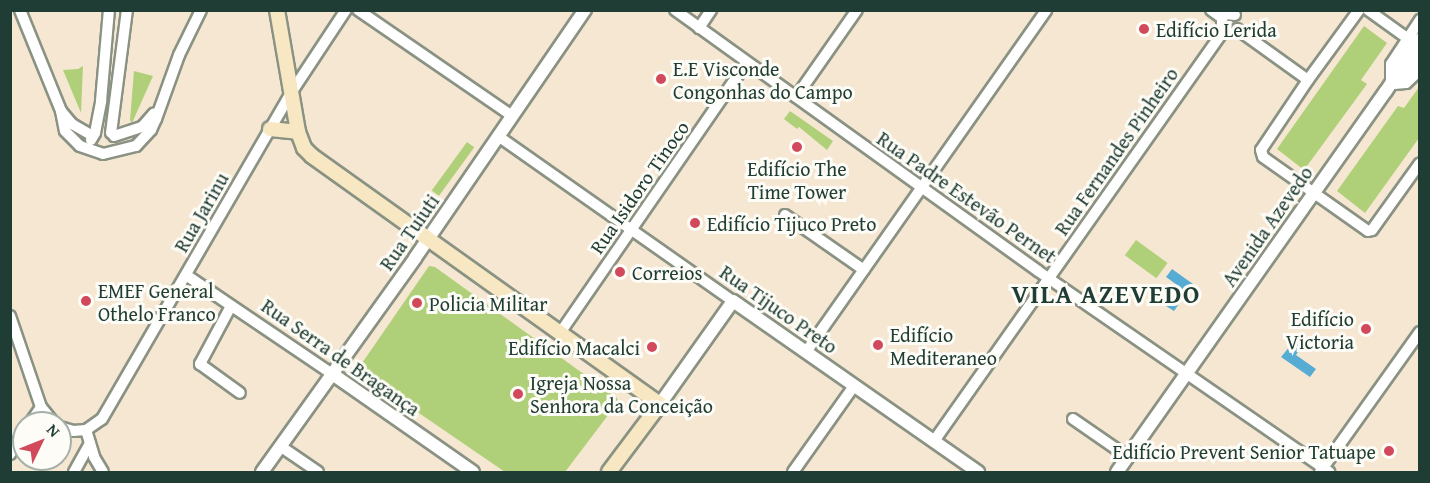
<!DOCTYPE html>
<html>
<head>
<meta charset="utf-8">
<style>
	body { margin:0 }
	#map { position:relative; width:1430px; height:483px; overflow:hidden; background:#f6e7d2; font-family:"Gentium Book Plus",serif }
	div>[style] { position:absolute }
	.green>* { inset:0; background:#afd078; transform-origin:0 0 }
	.water>* { inset:0; background:#57acd4 }
	.roads { filter:drop-shadow(2px 0 #8a9283) drop-shadow(-2px 0 #8a9283) drop-shadow(0 2px #8a9283) drop-shadow(0 -2px #8a9283) }
	.minor>* { height:10px; margin:-5px; padding:0 5px; transform-origin:5px; border-radius:5px; background:#fff }
	.tertiary>* { height:12px; margin:-6px; padding:0 6px; transform-origin:6px; border-radius:6px; background:#fff }
	.secondary>* { height:14px; margin:-7px; padding:0 7px; transform-origin:7px; border-radius:7px; background:#f7e8c3 }
	.dots>* { width:16px; height:16px; translate:-50% -50%; box-sizing:border-box; border:3px solid #fdfcf7; border-radius:50% }
	span { translate:-50% -50%; white-space:nowrap; text-align:center; line-height:1.15; -webkit-text-stroke:6px #fdfcf7; paint-order:stroke }
	.poi-label { font-size:20px; color:#1f3d34 }
	.left { translate:0 -50%; text-align:left }
	.right { translate:-100% -50%; text-align:right }
	.street-label { font-size:20px; color:#1f3d34 }
	.district-label { font-size:26px; color:#1f3d34; font-weight:700; letter-spacing:1.5px }
	.frame { position:absolute; inset:0; border:12px solid #1f3d34; pointer-events:none }
	.north { position:absolute; left:12px; top:411px; width:60px; height:60px; box-sizing:border-box; background:#fdfcf7; border:2px solid #a4b0a9; border-radius:50%; rotate:47deg; font-size:16px; font-weight:700; line-height:24px; text-align:center; color:#1f3d34 }
	.north::after { content:''; display:block; margin:auto; width:21px; height:27px; background:#d1495b; clip-path:polygon(50% 0,100% 100%,50% 72%,0 100%) }
</style>
</head>
<body>
<div id="map">
	<div class="green">
		<div style="clip-path:polygon(1364px 26px,1387px 43px,1361px 80px,1367px 84px,1304px 170px,1277px 149px)"></div>
		<div style="clip-path:polygon(83px 66px,81px 113px,63px 70px,78px 69px)"></div>
		<div style="clip-path:polygon(134px 71px,153px 76px,132px 123px,130px 120px)"></div>
		<div style="clip-path:polygon(1419px 87px,1419px 138px,1365px 213px,1337px 191px,1398px 106px,1404px 108px)"></div>
		<div style="clip-path:polygon(790px 111px,833px 141px,827px 150px,799px 127px,797px 129px,784px 119px)"></div>
		<div style="left:467px;top:142px;width:9px;height:60px;rotate:36deg"></div>
		<div style="left:1136px;top:240px;width:39px;height:19px;rotate:36deg"></div>
		<div style="clip-path:polygon(429px 266px,435px 267px,617px 398px,618px 402px,565px 472px,505px 472px,362px 374px,360px 366px)"></div>
	</div>
	<div class="water">
		<div style="clip-path:polygon(1172px 269px,1193px 284px,1174px 311px,1166px 306px,1180px 287px,1166px 277px)"></div>
		<div style="clip-path:polygon(1300px 334px,1307px 338px,1296px 355px,1316px 369px,1310px 377px,1281px 357px)"></div>
	</div>
	<div class="roads">
		<div class="minor">
			<div style="left:20px;top:10px;width:109px;rotate:67.9deg"></div>
			<div style="left:61px;top:111px;width:17px;rotate:50deg"></div>
			<div style="left:72px;top:124px;width:24px;rotate:30deg"></div>
			<div style="left:358px;top:10px;width:187px;rotate:34.5deg"></div>
			<div style="left:675px;top:10px;width:447px;rotate:35.7deg"></div>
			<div style="left:1038px;top:271px;width:354px;rotate:34.6deg"></div>
			<div style="left:1211px;top:10px;width:14px;rotate:36deg"></div>
			<div style="left:1359px;top:10px;width:87px;rotate:126.1deg"></div>
			<div style="left:1308px;top:80px;width:84px;rotate:123.9deg"></div>
			<div style="left:1261px;top:150px;width:7px;rotate:74deg"></div>
			<div style="left:1263px;top:157px;width:128px;rotate:35.2deg"></div>
			<div style="left:1368px;top:231px;width:4px;rotate:-14deg"></div>
			<div style="left:1372px;top:230px;width:82px;rotate:-54.4deg"></div>
			<div style="left:1368px;top:10px;width:48px;rotate:35.7deg"></div>
			<div style="left:699px;top:28px;width:22px;rotate:-56deg"></div>
			<div style="left:1237px;top:29px;width:87px;rotate:35.7deg"></div>
			<div style="left:1228px;top:31px;width:7px;rotate:-146deg"></div>
			<div style="left:1222px;top:27px;width:9px;rotate:-90deg"></div>
			<div style="left:1222px;top:18px;width:6px;rotate:-45deg"></div>
			<div style="left:1226px;top:14px;width:9px;rotate:6deg"></div>
			<div style="left:1391px;top:81px;width:17px;rotate:-90deg"></div>
			<div style="left:1391px;top:64px;width:53px;rotate:-56.6deg"></div>
			<div style="left:1394px;top:84px;width:12px;rotate:-5deg"></div>
			<div style="left:1406px;top:83px;width:19px;rotate:-43deg"></div>
			<div style="left:796px;top:97px;width:106px;rotate:-55deg"></div>
			<div style="left:61px;top:111px;width:20px;rotate:79deg"></div>
			<div style="left:65px;top:131px;width:21px;rotate:45deg"></div>
			<div style="left:80px;top:146px;width:24px;rotate:19deg"></div>
			<div style="left:103px;top:154px;width:34px;rotate:-14deg"></div>
			<div style="left:136px;top:146px;width:22px;rotate:-47deg"></div>
			<div style="left:151px;top:130px;width:12px;rotate:-66deg"></div>
			<div style="left:156px;top:119px;width:68px;rotate:-70.2deg"></div>
			<div style="left:179px;top:55px;width:50px;rotate:-63.9deg"></div>
			<div style="left:111px;top:133px;width:124px;rotate:-82.6deg"></div>
			<div style="left:114px;top:136px;width:29px;rotate:-18deg"></div>
			<div style="left:142px;top:127px;width:18px;rotate:-49deg"></div>
			<div style="left:498px;top:136px;width:287px;rotate:35.1deg"></div>
			<div style="left:91px;top:140px;width:8px;rotate:-60deg"></div>
			<div style="left:95px;top:133px;width:33px;rotate:-79deg"></div>
			<div style="left:101px;top:101px;width:91px;rotate:-85deg"></div>
			<div style="left:785px;top:215px;width:96px;rotate:34.8deg"></div>
			<div style="left:186px;top:275px;width:175px;rotate:34.1deg"></div>
			<div style="left:231px;top:306px;width:66px;rotate:118.1deg"></div>
			<div style="left:200px;top:364px;width:49px;rotate:35.9deg"></div>
			<div style="left:10px;top:316px;width:96px;rotate:71.2deg"></div>
			<div style="left:41px;top:407px;width:21px;rotate:51deg"></div>
			<div style="left:560px;top:333px;width:329px;rotate:-55.4deg"></div>
			<div style="left:806px;top:352px;width:418px;rotate:-54.9deg"></div>
			<div style="left:1073px;top:419px;width:67px;rotate:34.6deg"></div>
			<div style="left:30px;top:423px;width:19px;rotate:-55deg"></div>
			<div style="left:60px;top:427px;width:14px;rotate:17deg"></div>
			<div style="left:73px;top:431px;width:13px;rotate:-4deg"></div>
			<div style="left:86px;top:430px;width:19px;rotate:-35deg"></div>
			<div style="left:102px;top:419px;width:377px;rotate:-59.9deg"></div>
			<div style="left:291px;top:93px;width:100px;rotate:-56.5deg"></div>
			<div style="left:86px;top:430px;width:28px;rotate:73deg"></div>
			<div style="left:94px;top:457px;width:17px;rotate:59deg"></div>
			<div style="left:934px;top:441px;width:503px;rotate:-54.79deg"></div>
			<div style="left:280px;top:446px;width:46px;rotate:34.4deg"></div>
			<div style="left:10px;top:454px;width:26px;rotate:-58deg"></div>
			<div style="left:74px;top:472px;width:33px;rotate:-61deg"></div>
			<div style="left:793px;top:472px;width:105px;rotate:-54.7deg"></div>
			<div style="left:1320px;top:472px;width:172px;rotate:-54.5deg"></div>
		</div>
		<div class="tertiary">
			<div style="left:1403px;top:76px;width:27px;rotate:-51deg"></div>
			<div style="left:331px;top:373px;width:173px;rotate:34.9deg"></div>
			<div style="left:660px;top:404px;width:126px;rotate:-54.7deg"></div>
			<div style="left:733px;top:301px;width:299px;rotate:34.9deg"></div>
			<div style="left:262px;top:472px;width:263px;rotate:-54.4deg"></div>
			<div style="left:415px;top:258px;width:301px;rotate:-55.6deg"></div>
			<div style="left:1117px;top:472px;width:466px;rotate:-54.8deg"></div>
			<div style="left:1386px;top:91px;width:62px;rotate:-56.8deg"></div>
		</div>
		<div class="secondary">
			<div style="left:277px;top:10px;width:124px;rotate:80.2deg"></div>
			<div style="left:298px;top:132px;width:17px;rotate:69deg"></div>
			<div style="left:304px;top:148px;width:11px;rotate:45deg"></div>
			<div style="left:312px;top:156px;width:427px;rotate:35.5deg"></div>
			<div style="left:660px;top:404px;width:85px;rotate:126.9deg"></div>
			<div style="left:270px;top:129px;width:28px;rotate:6deg"></div>
		</div>
	</div>
	<div class="dots">
		<div style="left:1144px;top:29px;background:#d1495b"></div>
		<div style="left:661px;top:79px;background:#d1495b"></div>
		<div style="left:797px;top:147px;background:#d1495b"></div>
		<div style="left:695px;top:223px;background:#d1495b"></div>
		<div style="left:620px;top:272px;background:#d1495b"></div>
		<div style="left:86px;top:301px;background:#d1495b"></div>
		<div style="left:417px;top:303px;background:#d1495b"></div>
		<div style="left:1366px;top:329px;background:#d1495b"></div>
		<div style="left:878px;top:345px;background:#d1495b"></div>
		<div style="left:652px;top:347px;background:#d1495b"></div>
		<div style="left:518px;top:394px;background:#d1495b"></div>
		<div style="left:1389px;top:451px;background:#d1495b"></div>
	</div>
	<div class="poi-label">
		<span class="left" style="left:1156px;top:29px">Edifício Lerida</span>
		<span class="left" style="left:673px;top:80px">E.E Visconde<br>Congonhas do Campo</span>
		<span style="left:797px;top:180px">Edifício The<br>Time Tower</span>
		<span class="left" style="left:707px;top:223px">Edifício Tijuco Preto</span>
		<span class="left" style="left:632px;top:272px">Correios</span>
		<span class="left" style="left:98px;top:302px">EMEF General<br>Othelo Franco</span>
		<span class="left" style="left:429px;top:303px">Policia Militar</span>
		<span class="right" style="left:1354px;top:330px">Edifício<br>Victoria</span>
		<span class="left" style="left:890px;top:346px">Edifício<br>Mediteraneo</span>
		<span class="right" style="left:640px;top:347px">Edifício Macalci</span>
		<span class="left" style="left:530px;top:394px">Igreja Nossa<br>Senhora da Conceição</span>
		<span class="right" style="left:1376px;top:451px">Edifício Prevent Senior Tatuape</span>
	</div>
	<div class="street-label">
		<span style="left:1116px;top:151px;rotate:-55deg">Rua Fernandes Pinheiro</span>
		<span style="left:639px;top:187px;rotate:-55deg">Rua Isidoro Tinoco</span>
		<span style="left:967px;top:197px;rotate:35deg">Rua Padre Estevão Pernet</span>
		<span style="left:201px;top:212px;rotate:-60deg">Rua Jarinu</span>
		<span style="left:1267px;top:226px;rotate:-55deg">Avenida Azevedo</span>
		<span style="left:409px;top:232px;rotate:-55deg">Rua Tuiuti</span>
		<span style="left:779px;top:309px;rotate:35deg">Rua Tijuco Preto</span>
		<span style="left:341px;top:357px;rotate:35deg">Rua Serra de Bragança</span>
	</div>
	<div class="district-label">
		<span style="left:1106px;top:294px">VILA AZEVEDO</span>
	</div>
	<div class="frame"></div>
	<div class="north">N</div>
</div>
</body>
</html>
